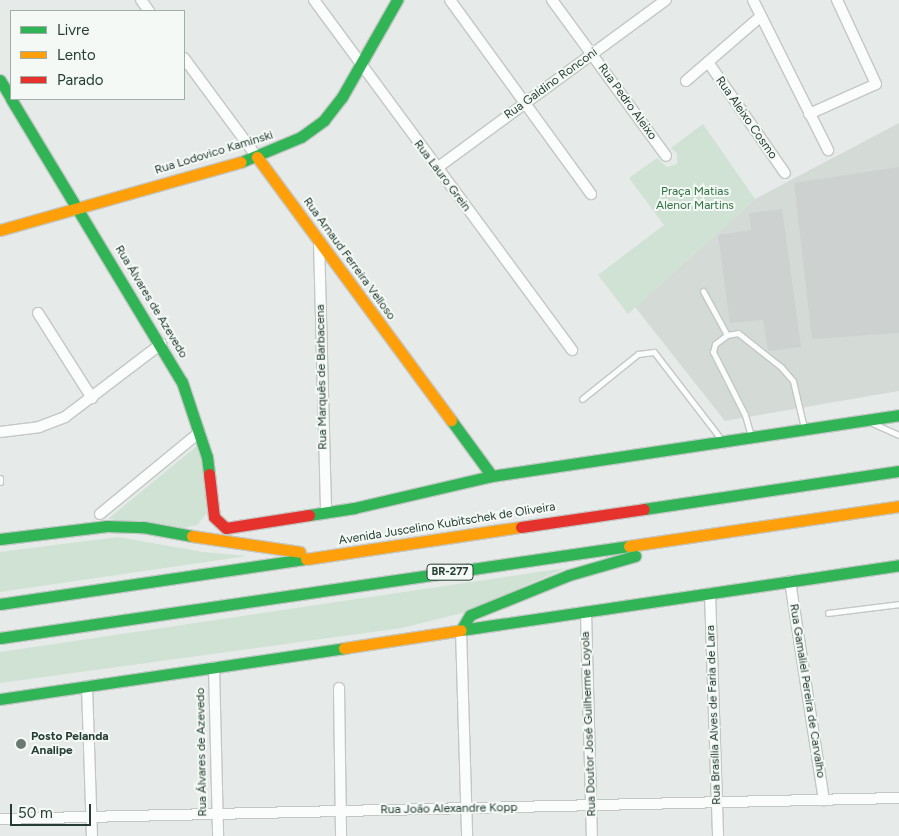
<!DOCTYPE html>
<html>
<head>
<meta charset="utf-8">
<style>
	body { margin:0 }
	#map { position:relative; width:899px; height:836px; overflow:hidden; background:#e6eae8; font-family:Figtree,sans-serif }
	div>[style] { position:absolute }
	.built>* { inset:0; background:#d4dbd7 }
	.green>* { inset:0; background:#d0e2d3 }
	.building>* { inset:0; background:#cdd1cf }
	.roads { filter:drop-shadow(1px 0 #c3c7c5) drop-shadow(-1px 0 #c3c7c5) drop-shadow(0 1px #c3c7c5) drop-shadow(0 -1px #c3c7c5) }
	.lane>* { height:5px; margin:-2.5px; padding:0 2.5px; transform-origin:2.5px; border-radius:2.5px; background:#fbfcfc }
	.street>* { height:10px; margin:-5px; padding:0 5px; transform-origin:5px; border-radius:5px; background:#fbfcfc }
	.fast>* { height:11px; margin:-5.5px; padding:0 5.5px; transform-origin:5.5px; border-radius:5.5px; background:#30b455 }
	.slow>* { height:11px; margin:-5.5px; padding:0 5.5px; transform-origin:5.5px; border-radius:5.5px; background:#ff9f0a }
	.jam>* { height:11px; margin:-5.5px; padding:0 5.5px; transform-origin:5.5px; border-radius:5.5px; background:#e5322d }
	.dots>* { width:14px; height:14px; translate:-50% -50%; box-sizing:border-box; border:2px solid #f4f9f6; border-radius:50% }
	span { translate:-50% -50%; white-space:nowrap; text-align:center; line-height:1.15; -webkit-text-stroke:4px #f4f9f6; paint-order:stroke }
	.shield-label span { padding:1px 4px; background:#f4f9f6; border:1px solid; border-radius:4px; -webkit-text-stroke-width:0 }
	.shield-label { font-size:11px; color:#253d33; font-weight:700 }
	.street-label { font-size:12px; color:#253d33 }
	.park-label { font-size:12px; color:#317141 }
	.poi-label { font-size:12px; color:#253d33; font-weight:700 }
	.left { translate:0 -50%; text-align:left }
	.legend { position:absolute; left:10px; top:10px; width:175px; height:90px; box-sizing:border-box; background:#f4f9f6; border:1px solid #a1aea8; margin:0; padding:6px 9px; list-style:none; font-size:15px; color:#253d33 }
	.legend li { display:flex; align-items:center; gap:10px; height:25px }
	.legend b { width:25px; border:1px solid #a1aea8 }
	.scale { position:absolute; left:10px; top:804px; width:81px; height:22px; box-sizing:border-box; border:2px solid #253d33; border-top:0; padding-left:6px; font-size:15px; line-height:18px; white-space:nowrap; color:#253d33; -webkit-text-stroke:4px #f4f9f6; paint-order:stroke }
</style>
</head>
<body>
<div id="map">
	<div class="built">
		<div style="clip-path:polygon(899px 123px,899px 391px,725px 421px,635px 307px,755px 199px)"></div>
	</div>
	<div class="green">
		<div style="clip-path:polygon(703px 124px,755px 199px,628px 314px,598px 275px,664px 225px,629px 178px,657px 158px,667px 167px,677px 164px,677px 153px,671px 148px)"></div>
		<div style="clip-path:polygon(198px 445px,203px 462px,207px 513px,197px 525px,184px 528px,108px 519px)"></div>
		<div style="clip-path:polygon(118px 537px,203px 552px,247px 556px,0 592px,0 552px)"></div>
		<div style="clip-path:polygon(566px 568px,462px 613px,402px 628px,0 683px,0 652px)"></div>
	</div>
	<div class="building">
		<div style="clip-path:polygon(899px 167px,899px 333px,812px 339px,794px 183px)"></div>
		<div style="clip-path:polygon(782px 209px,801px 347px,768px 351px,763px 320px,730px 323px,718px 235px,751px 230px,749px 213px)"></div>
	</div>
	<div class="roads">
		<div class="lane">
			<div style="left:703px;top:291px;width:50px;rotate:61.4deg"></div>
			<div style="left:582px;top:399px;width:72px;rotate:-38.8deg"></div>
			<div style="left:638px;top:354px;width:16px;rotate:-7deg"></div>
			<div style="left:654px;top:352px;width:110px;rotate:52.4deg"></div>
			<div style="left:872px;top:423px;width:30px;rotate:24deg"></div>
			<div style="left:751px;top:436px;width:22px;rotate:-106deg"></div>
			<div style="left:745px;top:415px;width:71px;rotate:-116.9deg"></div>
			<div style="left:713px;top:352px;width:8px;rotate:-76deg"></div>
			<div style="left:715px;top:344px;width:15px;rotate:-37deg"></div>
			<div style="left:727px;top:335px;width:11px;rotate:-10deg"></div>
			<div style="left:738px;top:333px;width:55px;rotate:38.3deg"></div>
			<div style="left:781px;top:367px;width:18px;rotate:49deg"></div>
			<div style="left:793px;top:381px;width:48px;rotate:76.8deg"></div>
			<div style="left:0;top:478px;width:4px;rotate:90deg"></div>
			<div style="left:828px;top:613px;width:72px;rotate:-7.2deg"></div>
		</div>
		<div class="street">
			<div style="left:141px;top:0;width:14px;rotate:54deg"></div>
			<div style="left:314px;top:0;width:435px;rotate:53.6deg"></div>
			<div style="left:450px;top:0;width:240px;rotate:54deg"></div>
			<div style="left:552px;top:0;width:193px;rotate:53.8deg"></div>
			<div style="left:753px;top:0;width:168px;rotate:63.4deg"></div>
			<div style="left:184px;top:58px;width:123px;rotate:53.6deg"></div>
			<div style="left:708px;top:62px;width:135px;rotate:55.3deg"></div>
			<div style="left:686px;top:81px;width:99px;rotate:-40.9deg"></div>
			<div style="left:809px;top:114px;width:73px;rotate:-24.1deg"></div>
			<div style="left:876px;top:84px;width:93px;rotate:-114.9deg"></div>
			<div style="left:437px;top:168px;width:284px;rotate:-36.3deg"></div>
			<div style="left:319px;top:241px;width:272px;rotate:88.5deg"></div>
			<div style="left:38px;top:313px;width:101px;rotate:57.6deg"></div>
			<div style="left:0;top:432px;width:39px;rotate:-7deg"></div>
			<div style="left:39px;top:427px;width:28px;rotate:-21deg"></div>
			<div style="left:65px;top:417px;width:121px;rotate:-37.2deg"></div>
			<div style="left:100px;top:514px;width:129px;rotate:-39.4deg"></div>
			<div style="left:790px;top:581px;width:222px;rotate:81.2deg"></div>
			<div style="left:710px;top:593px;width:243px;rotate:88.1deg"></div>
			<div style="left:586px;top:612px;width:224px;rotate:88.5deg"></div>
			<div style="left:461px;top:630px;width:206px;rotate:88.3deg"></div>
			<div style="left:214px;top:667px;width:169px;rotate:88.6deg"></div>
			<div style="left:87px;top:686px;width:150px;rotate:88.1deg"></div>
			<div style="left:339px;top:688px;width:148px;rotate:89.2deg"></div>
			<div style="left:0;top:819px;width:899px;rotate:-1.34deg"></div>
		</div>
		<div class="fast">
			<div style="left:0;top:80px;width:21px;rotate:59deg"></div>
			<div style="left:11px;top:99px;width:331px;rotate:58.9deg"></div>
			<div style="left:182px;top:382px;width:79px;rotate:71.6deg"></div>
			<div style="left:207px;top:457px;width:17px;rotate:83deg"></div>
			<div style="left:241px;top:162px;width:65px;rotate:-22.6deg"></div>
			<div style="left:301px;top:137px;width:29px;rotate:-36deg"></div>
			<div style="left:324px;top:120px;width:29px;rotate:-52deg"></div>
			<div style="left:342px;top:97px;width:112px;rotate:-60.4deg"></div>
			<div style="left:451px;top:420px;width:69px;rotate:53.8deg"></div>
			<div style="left:644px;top:509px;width:258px;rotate:-8.5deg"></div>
			<div style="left:309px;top:515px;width:46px;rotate:-8.8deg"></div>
			<div style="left:354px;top:508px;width:142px;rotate:-13.1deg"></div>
			<div style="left:492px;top:476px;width:412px;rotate:-8.5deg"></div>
			<div style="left:0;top:539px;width:108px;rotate:-6.9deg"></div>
			<div style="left:107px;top:526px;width:36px;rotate:2deg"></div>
			<div style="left:143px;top:527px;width:50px;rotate:10.4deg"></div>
			<div style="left:0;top:604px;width:309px;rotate:-8.4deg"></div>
			<div style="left:461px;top:630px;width:443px;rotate:-8.4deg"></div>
			<div style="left:461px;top:630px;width:17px;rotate:-59deg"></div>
			<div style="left:470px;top:615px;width:107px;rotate:-22deg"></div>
			<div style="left:569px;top:575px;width:69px;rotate:-16.1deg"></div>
			<div style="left:0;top:638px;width:636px;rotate:-8.32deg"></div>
			<div style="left:0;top:699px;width:348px;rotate:-8.4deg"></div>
		</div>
		<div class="slow">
			<div style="left:257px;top:157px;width:327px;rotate:53.6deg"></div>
			<div style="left:0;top:230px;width:250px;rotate:-15.8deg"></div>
			<div style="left:192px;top:536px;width:109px;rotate:8.4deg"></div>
			<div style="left:629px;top:546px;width:273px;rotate:-8.4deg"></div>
			<div style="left:306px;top:559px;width:217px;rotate:-8.5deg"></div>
			<div style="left:344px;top:648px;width:118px;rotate:-8.7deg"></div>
		</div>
		<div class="jam">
			<div style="left:209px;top:474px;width:43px;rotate:83.4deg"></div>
			<div style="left:214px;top:517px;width:16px;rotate:43deg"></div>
			<div style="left:226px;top:528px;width:84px;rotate:-8.9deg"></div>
			<div style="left:521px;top:527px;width:124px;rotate:-8.3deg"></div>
		</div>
	</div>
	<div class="dots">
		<div style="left:21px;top:744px;background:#697a72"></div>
	</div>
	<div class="shield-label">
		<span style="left:450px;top:572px">BR-277</span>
	</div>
	<div class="street-label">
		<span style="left:551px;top:84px;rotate:-36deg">Rua Galdino Ronconi</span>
		<span style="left:627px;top:102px;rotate:54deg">Rua Pedro Aleixo</span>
		<span style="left:746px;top:118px;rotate:55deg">Rua Aleixo Cosmo</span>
		<span style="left:214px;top:153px;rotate:-17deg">Rua Lodovico Kaminski</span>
		<span style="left:442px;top:176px;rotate:53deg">Rua Lauro Grein</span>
		<span style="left:349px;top:259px;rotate:54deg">Rua Arnaud Ferreira Velloso</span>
		<span style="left:151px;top:302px;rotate:59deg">Rua Álvares de Azevedo</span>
		<span style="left:322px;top:377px;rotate:-91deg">Rua Marquês de Barbacena</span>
		<span style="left:447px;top:524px;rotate:-9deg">Avenida Juscelino Kubitschek de Oliveira</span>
		<span style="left:807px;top:691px;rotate:81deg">Rua Gamaliel Pereira de Carvalho</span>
		<span style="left:714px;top:715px;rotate:-92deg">Rua Brasília Alves de Faria de Lara</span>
		<span style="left:589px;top:724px;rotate:-92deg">Rua Doutor José Guilherme Loyola</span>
		<span style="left:202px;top:752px;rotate:-91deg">Rua Álvares de Azevedo</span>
		<span style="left:449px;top:809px;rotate:-1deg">Rua João Alexandre Kopp</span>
	</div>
	<div class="park-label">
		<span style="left:695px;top:199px">Praça Matias<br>Alenor Martins</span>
	</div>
	<div class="poi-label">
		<span class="left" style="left:31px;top:744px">Posto Pelanda<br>Analipe</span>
	</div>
	<ul class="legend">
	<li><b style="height:6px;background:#30b455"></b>Livre</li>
	<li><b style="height:6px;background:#ff9f0a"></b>Lento</li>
	<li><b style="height:6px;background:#e5322d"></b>Parado</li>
	</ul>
	<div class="scale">50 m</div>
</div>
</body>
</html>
